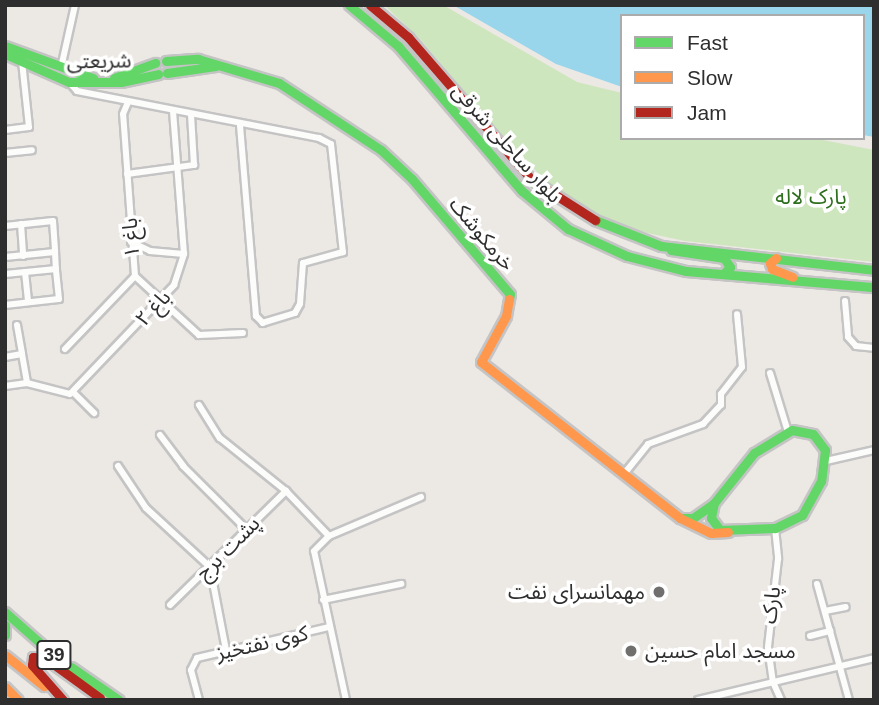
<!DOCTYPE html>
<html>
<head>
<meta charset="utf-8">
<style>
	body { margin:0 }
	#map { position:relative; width:879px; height:705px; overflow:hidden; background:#ece8e4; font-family:Helvetica,"Noto Sans Arabic",sans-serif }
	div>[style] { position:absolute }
	.green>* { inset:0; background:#cee6be }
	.water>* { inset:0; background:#99d6ec }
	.roads { filter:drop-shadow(2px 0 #c5c4c5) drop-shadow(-2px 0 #c5c4c5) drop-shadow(0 2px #c5c4c5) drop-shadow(0 -2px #c5c4c5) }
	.street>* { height:6px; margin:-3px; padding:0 3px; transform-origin:3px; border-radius:3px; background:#fcfcfb }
	.fast>* { height:9px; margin:-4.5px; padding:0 4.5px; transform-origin:4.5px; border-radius:4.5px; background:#63d668 }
	.slow>* { height:9px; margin:-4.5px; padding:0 4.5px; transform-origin:4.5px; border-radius:4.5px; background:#ff974d }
	.jam>* { height:9px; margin:-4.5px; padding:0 4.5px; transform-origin:4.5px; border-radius:4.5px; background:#b3261e }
	.dots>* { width:19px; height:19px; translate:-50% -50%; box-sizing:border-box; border:4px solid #fff; border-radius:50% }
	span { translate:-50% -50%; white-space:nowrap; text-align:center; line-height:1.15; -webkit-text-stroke:7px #fff; paint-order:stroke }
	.shield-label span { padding:2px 5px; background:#fff; border:2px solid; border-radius:5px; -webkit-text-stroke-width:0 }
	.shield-label { font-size:19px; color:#2e2e2e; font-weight:700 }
	.street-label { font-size:21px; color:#2e2e2e }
	.park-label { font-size:21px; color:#2c6e1b }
	.poi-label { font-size:21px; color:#2e2e2e }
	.right { translate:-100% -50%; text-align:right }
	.left { translate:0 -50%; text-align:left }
	.frame { position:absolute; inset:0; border:7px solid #2e2e2e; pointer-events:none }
	.legend { position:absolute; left:620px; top:14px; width:245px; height:126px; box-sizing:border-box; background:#fff; border:2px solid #ababab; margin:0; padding:9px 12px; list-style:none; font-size:21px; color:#2e2e2e }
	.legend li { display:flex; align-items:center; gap:14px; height:35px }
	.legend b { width:35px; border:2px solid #ababab }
</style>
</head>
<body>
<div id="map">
	<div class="green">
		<div style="clip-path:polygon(384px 5px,443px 5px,577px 82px,622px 93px,622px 138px,813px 138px,874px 150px,874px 262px,685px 241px,633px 230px,594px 212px,553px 187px,518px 154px,420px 39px)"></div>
	</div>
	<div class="water">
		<div style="clip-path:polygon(453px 5px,874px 5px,874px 137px,863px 135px,863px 16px,622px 16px,622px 87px,556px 64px)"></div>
	</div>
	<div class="roads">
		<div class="street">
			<div style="left:61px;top:68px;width:65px;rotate:-77.5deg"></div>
			<div style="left:69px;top:82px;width:12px;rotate:48deg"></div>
			<div style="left:77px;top:91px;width:247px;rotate:11deg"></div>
			<div style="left:319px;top:138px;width:13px;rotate:27deg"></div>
			<div style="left:331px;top:144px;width:109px;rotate:83.7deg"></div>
			<div style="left:343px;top:252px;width:41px;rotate:164.6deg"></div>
			<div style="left:303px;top:263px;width:41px;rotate:94.2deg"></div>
			<div style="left:300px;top:304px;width:10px;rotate:119deg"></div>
			<div style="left:295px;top:313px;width:34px;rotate:163deg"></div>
			<div style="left:263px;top:323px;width:10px;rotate:-135deg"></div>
			<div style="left:256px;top:316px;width:193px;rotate:-94.8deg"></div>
			<div style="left:5px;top:130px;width:24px;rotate:-7deg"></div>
			<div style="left:29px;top:127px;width:66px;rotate:-96.1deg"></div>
			<div style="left:5px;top:153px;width:27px;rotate:-6deg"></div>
			<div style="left:127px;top:174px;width:68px;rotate:-7.7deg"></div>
			<div style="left:194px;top:165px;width:50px;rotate:-93.4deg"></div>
			<div style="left:21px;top:224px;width:32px;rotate:86deg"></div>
			<div style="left:5px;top:226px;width:48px;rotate:-5.9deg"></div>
			<div style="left:53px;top:221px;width:31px;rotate:86deg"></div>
			<div style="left:131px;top:242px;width:21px;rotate:25deg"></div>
			<div style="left:150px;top:251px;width:34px;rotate:5deg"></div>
			<div style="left:5px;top:257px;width:50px;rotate:-5.7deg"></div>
			<div style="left:55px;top:252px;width:17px;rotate:87deg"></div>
			<div style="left:56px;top:269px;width:51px;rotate:174.4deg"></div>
			<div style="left:25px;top:272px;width:30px;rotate:84deg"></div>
			<div style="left:135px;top:276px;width:87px;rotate:42.7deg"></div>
			<div style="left:199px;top:335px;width:44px;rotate:-2.6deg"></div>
			<div style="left:845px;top:301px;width:36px;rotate:85deg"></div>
			<div style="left:848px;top:337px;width:12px;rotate:48deg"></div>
			<div style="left:856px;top:346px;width:18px;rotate:6deg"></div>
			<div style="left:5px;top:305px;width:54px;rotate:-6.3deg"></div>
			<div style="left:59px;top:299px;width:30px;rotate:-96deg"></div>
			<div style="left:17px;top:325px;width:29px;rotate:80deg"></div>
			<div style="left:65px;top:349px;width:101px;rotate:-46.2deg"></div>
			<div style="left:135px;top:276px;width:162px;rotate:-94.2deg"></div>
			<div style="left:123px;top:114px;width:13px;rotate:-67deg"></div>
			<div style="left:5px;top:357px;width:17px;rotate:-10deg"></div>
			<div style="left:22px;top:354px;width:29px;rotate:80deg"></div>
			<div style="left:770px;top:373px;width:62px;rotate:73deg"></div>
			<div style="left:5px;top:386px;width:22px;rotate:-8deg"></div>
			<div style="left:27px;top:383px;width:44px;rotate:14.3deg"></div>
			<div style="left:70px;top:394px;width:151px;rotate:-46.3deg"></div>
			<div style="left:174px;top:285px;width:33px;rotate:-72deg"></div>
			<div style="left:184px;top:254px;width:143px;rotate:-94.4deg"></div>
			<div style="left:73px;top:392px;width:30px;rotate:45deg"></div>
			<div style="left:199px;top:405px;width:39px;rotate:58deg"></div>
			<div style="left:220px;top:438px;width:85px;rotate:38.8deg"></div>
			<div style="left:286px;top:491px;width:62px;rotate:46.3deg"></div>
			<div style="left:160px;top:435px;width:39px;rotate:53deg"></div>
			<div style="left:183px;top:466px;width:91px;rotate:45deg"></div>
			<div style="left:826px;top:461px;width:49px;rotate:-12.9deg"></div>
			<div style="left:118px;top:466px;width:50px;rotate:56.3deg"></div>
			<div style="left:146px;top:508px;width:87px;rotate:42.7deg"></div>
			<div style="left:210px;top:567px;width:85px;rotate:79.1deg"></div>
			<div style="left:624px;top:474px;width:38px;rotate:-51deg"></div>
			<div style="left:648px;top:444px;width:59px;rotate:-20deg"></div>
			<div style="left:703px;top:424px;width:26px;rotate:-47deg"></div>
			<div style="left:721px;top:405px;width:11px;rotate:-90deg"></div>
			<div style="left:721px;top:394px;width:34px;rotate:-52deg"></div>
			<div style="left:742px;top:367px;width:53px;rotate:-95.4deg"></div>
			<div style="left:775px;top:528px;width:31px;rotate:84deg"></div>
			<div style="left:778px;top:559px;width:89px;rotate:96.5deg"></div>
			<div style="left:768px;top:647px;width:35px;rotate:82deg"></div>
			<div style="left:773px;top:682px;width:20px;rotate:66deg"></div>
			<div style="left:817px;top:584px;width:120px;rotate:74.6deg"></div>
			<div style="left:323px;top:600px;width:80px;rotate:-11.6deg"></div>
			<div style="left:170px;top:605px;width:163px;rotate:-44.5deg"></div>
			<div style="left:825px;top:611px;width:21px;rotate:-11deg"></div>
			<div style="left:810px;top:636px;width:21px;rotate:-14deg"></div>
			<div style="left:199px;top:700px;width:31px;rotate:-105deg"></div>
			<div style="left:191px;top:670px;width:13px;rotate:-63deg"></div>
			<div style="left:197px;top:658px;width:136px;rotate:-13.2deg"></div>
			<div style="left:346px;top:700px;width:152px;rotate:-102.1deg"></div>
			<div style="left:314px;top:551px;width:21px;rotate:-45deg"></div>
			<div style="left:329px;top:536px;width:100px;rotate:-23deg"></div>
			<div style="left:698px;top:700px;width:181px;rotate:-13.4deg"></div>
		</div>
		<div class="fast">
			<div style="left:349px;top:5px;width:64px;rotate:39.9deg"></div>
			<div style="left:398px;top:46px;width:191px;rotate:49.5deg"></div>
			<div style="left:522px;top:191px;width:60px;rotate:39.6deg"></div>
			<div style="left:568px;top:229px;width:65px;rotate:24.6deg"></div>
			<div style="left:627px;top:256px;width:61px;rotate:14.3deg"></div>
			<div style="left:686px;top:271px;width:189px;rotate:4.9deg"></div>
			<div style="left:5px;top:46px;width:94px;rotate:20deg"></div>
			<div style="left:5px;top:54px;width:70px;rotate:23.6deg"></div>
			<div style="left:69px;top:82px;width:52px"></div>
			<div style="left:121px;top:82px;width:38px;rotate:-12deg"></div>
			<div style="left:166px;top:61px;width:32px;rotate:-4deg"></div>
			<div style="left:198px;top:59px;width:84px;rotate:16.5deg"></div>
			<div style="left:279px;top:83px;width:122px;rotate:33.3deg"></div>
			<div style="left:381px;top:150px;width:42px;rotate:43.1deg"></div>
			<div style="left:412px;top:179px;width:151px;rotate:49.6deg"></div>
			<div style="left:510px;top:294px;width:5px;rotate:101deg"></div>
			<div style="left:167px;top:73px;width:49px;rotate:-8.1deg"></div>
			<div style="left:114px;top:78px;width:44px;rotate:-20.1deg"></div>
			<div style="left:595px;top:220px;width:71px;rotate:21.5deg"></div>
			<div style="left:661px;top:246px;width:214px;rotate:6.4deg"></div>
			<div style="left:671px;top:250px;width:54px;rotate:8.6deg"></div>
			<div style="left:724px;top:258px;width:11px;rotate:56deg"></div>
			<div style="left:730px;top:267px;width:10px;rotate:135deg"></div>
			<div style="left:792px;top:430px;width:21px;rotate:11deg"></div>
			<div style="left:813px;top:434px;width:20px;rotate:53deg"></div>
			<div style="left:825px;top:450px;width:31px;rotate:97deg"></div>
			<div style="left:821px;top:481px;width:39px;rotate:119deg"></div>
			<div style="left:802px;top:515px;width:30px;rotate:154deg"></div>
			<div style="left:775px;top:528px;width:55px;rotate:177.9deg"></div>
			<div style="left:720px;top:530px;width:15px;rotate:-127deg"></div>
			<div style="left:711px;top:518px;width:15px;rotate:-79deg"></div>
			<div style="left:714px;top:503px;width:64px;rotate:-51.3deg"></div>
			<div style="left:754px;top:453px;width:44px;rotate:-31.2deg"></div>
			<div style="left:680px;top:518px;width:13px"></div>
			<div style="left:693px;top:518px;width:24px;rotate:-35deg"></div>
			<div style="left:5px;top:612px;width:92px;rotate:41.5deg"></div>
			<div style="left:5px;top:625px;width:10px;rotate:90deg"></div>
			<div style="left:71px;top:667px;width:58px;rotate:34.5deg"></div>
		</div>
		<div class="slow">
			<div style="left:776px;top:258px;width:8px;rotate:140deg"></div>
			<div style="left:770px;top:263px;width:6px;rotate:72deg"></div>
			<div style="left:772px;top:269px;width:22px;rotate:21deg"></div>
			<div style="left:509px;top:299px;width:17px;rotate:100deg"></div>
			<div style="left:506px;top:316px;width:52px;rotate:118.5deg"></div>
			<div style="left:481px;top:362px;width:253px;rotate:38.1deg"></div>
			<div style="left:680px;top:518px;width:34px;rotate:26deg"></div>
			<div style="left:711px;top:533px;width:17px;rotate:-3deg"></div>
			<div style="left:5px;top:655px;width:50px;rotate:38.5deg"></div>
			<div style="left:5px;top:687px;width:18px;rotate:45deg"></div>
		</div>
		<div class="jam">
			<div style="left:370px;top:5px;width:50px;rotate:40.1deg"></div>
			<div style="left:408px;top:37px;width:189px;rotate:49.1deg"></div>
			<div style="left:532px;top:180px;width:75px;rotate:32.4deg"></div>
			<div style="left:63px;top:700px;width:47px;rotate:-131.5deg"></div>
			<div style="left:32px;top:665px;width:8px;rotate:-83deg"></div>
			<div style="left:33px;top:657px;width:12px;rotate:5deg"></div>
			<div style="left:45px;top:658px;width:68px;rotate:36deg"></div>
		</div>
	</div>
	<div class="dots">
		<div style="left:659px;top:592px;background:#706f6e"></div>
		<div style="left:631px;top:651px;background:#706f6e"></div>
	</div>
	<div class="shield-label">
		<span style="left:54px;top:655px">39</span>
	</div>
	<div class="street-label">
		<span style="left:99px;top:61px;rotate:-1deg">شریعتی</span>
		<span style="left:507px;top:143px;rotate:48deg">بلوار ساحلی شرقی</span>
		<span style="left:482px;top:234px;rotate:50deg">خرمکوشک</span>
		<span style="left:131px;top:238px;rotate:-94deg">باغ ۱</span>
		<span style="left:153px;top:308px;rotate:-47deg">باغ ۲</span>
		<span style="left:228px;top:548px;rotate:-45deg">پشت برج</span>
		<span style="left:771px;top:605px;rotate:-83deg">پارک</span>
		<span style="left:262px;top:643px;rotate:-13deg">کوی نفتخیز</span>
	</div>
	<div class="park-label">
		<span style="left:811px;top:197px">پارک لاله</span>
	</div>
	<div class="poi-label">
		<span class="right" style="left:645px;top:592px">مهمانسرای نفت</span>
		<span class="left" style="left:645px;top:651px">مسجد امام حسین</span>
	</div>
	<div class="frame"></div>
	<ul class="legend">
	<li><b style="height:9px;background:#63d668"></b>Fast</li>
	<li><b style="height:9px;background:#ff974d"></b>Slow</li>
	<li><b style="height:9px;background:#b3261e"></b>Jam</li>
	</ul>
</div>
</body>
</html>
